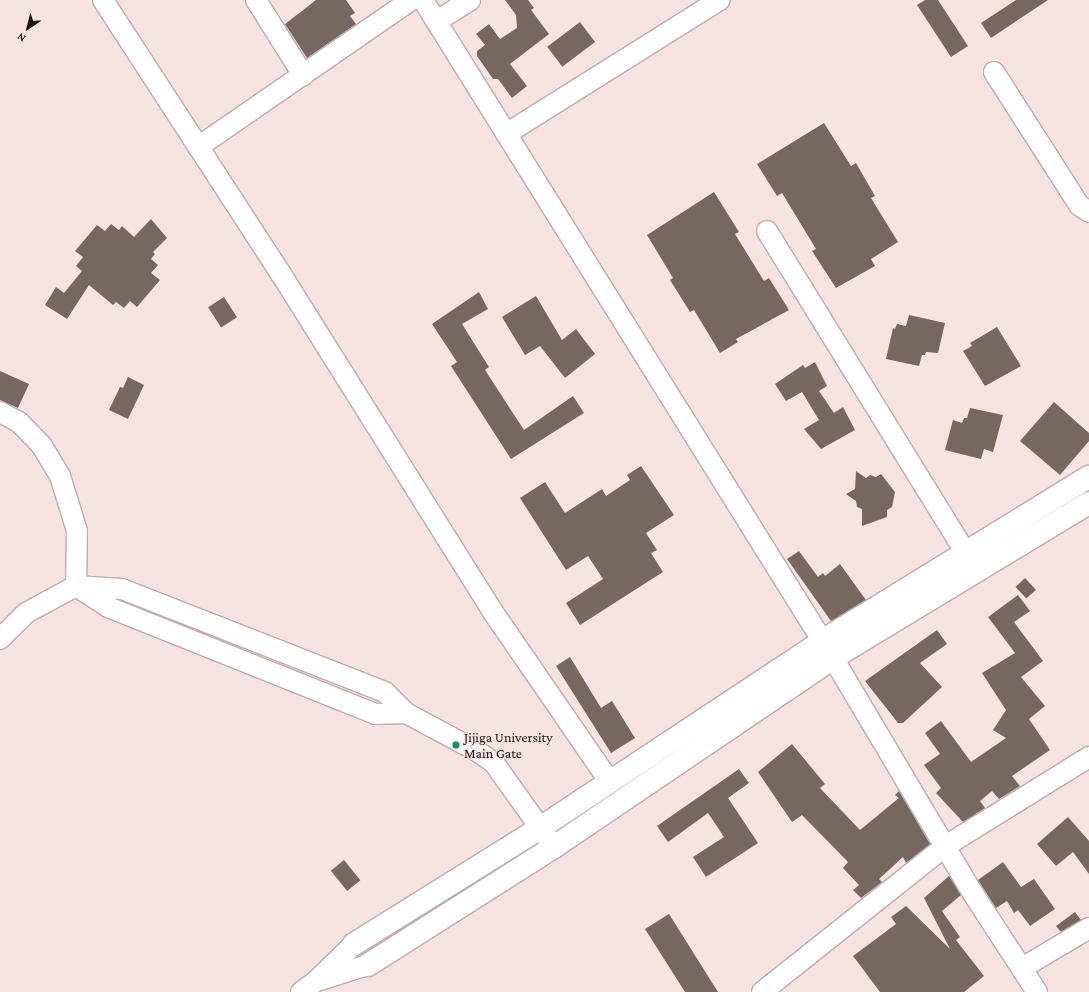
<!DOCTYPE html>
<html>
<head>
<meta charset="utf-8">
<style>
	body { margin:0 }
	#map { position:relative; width:1089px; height:992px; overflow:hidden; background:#f6e2e1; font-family:"Crimson Pro",serif }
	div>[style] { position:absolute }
	.building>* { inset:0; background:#766860; transform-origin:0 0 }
	.roads { filter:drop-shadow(1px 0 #bdabaa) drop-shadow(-1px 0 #bdabaa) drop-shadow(0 1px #bdabaa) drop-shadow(0 -1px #bdabaa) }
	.minor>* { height:20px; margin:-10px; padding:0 10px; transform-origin:10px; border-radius:10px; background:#fff }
	.major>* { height:22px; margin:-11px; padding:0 11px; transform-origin:11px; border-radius:11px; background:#fff }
	.dots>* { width:11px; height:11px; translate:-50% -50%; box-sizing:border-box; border:2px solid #f6e2e1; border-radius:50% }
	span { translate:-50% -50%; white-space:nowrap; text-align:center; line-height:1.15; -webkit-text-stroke:3px #f6e2e1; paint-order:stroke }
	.poi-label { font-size:14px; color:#1c1616 }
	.left { translate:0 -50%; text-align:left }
	.north { position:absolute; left:8px; top:8px; width:40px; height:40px; -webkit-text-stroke:3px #f6e2e1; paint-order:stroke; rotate:215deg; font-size:11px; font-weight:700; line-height:16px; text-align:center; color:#1c1616 }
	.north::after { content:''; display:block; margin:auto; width:14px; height:18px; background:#1c1616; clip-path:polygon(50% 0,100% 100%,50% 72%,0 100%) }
</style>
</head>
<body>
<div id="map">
	<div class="building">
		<div style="clip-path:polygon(316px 0,346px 0,355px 13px,350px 16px,356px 24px,307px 58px,285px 24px)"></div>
		<div style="clip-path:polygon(505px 0,528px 0,534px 8px,531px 10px,549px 34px,510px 64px,527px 86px,512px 98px,498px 79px,493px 79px,477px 56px,477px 51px,485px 45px,476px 34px,489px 24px,500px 39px,517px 28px,516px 15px)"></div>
		<div style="clip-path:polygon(925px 0,938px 0,968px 46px,951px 57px,917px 5px)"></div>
		<div style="clip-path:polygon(1016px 0,1048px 0,991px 38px,981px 23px)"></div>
		<div style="left:580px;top:22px;width:25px;height:41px;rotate:53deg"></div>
		<div style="clip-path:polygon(824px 123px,851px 166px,856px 163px,875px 196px,871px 198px,898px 242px,871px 259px,875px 266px,836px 288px,812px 251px,816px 249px,782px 193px,777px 196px,757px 164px)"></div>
		<div style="clip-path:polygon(714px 192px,739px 232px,735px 234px,764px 281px,769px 278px,789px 310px,736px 339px,738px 342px,720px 353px,694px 310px,690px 312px,670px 280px,673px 278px,647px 235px)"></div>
		<div style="clip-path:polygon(151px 219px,167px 238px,153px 252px,155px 254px,151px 259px,158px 265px,151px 273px,160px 280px,137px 307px,130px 301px,124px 308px,116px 302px,113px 305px,89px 285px,67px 319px,45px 305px,56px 287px,64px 293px,82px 271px,76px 266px,83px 257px,75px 251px,97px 225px,105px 231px,111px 224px,119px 230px,122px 226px,134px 237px)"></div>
		<div style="clip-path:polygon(479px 292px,488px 309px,462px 324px,489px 367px,485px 370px,524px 430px,573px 396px,584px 413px,511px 459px,451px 366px,457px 362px,432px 324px)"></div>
		<div style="clip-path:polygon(536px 296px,562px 340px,576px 329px,595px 354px,565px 378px,540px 346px,525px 355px,502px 317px)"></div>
		<div style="left:224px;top:297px;width:24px;height:19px;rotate:57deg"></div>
		<div style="clip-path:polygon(909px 315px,945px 323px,938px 353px,926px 352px,925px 355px,922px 355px,919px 366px,886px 359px,893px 328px,895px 329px,897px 324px,906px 326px)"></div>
		<div style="clip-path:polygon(997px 327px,1021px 366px,985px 386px,963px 351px,972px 346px,970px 343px)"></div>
		<div style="clip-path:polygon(815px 362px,827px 386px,819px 391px,834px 413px,843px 407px,855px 430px,821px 449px,804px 429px,819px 420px,802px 392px,786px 401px,775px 384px,803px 365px,805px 368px)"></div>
		<div style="clip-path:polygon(0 371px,29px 384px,18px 408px,0 400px)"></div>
		<div style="clip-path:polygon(128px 377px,144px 385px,128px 419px,109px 410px,120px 387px,123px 388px)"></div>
		<div style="clip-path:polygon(1054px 402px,1089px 433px,1089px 441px,1060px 475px,1020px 441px)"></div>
		<div style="clip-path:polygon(970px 408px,1003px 415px,993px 452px,984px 449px,981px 459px,945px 450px,953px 420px,962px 423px,964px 418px,967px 418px)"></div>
		<div style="clip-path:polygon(641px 466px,674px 515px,646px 533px,657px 550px,651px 553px,663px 572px,580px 625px,566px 603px,603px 579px,588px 556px,566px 570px,520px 498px,545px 482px,565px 513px,602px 489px,606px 496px,630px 480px,627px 475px)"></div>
		<div style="clip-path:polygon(856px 471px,866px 478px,870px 475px,876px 477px,881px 474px,895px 492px,892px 507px,887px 510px,887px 517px,862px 526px,862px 509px,857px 507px,856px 501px,846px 494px,855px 489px)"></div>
		<div style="clip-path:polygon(799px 551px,818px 577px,823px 573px,825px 576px,840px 564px,866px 600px,831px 621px,787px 559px)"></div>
		<div style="left:1025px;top:578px;width:16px;height:13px;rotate:47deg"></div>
		<div style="clip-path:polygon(1018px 595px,1030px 611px,1014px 622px,1043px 661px,1021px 677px,1045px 706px,1029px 719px,1050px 750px,1012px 776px,1020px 786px,999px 799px,992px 791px,980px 801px,985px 808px,963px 822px,936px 793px,941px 788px,924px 765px,940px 754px,925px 733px,941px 721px,971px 762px,1006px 738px,993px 730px,1006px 710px,982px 673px,1015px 653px,988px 617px)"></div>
		<div style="clip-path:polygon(937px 630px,947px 644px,920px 663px,942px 687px,903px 723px,898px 723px,865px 681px)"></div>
		<div style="clip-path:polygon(570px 657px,601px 708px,612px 701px,635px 738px,611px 753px,556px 666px)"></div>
		<div style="clip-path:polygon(792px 744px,825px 784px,820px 788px,860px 830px,899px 798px,895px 795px,899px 791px,930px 844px,906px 863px,903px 857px,879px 879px,882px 882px,861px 898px,853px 890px,859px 885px,843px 868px,848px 862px,802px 815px,792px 822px,758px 772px)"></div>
		<div style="clip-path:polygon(739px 769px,749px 783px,728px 798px,758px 843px,706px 877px,693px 857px,724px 837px,708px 813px,668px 842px,657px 826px)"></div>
		<div style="clip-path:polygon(1068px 817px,1089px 841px,1089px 874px,1073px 852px,1056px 866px,1037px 844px)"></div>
		<div style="left:344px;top:860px;width:26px;height:17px;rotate:51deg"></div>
		<div style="clip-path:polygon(1003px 862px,1021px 887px,1034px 879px,1055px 909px,1030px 926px,1018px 910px,1014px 913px,1007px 901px,996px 908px,978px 880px)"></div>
		<div style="clip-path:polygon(949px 876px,961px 895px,942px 911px,960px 937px,956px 940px,984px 976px,964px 992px,880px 992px,853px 956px,896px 924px,891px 917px,906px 906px,950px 949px,924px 898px)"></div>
		<div style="clip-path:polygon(1075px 912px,1081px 920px,1061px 932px,1056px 926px)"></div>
		<div style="clip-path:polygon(669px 914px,718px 992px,685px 992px,645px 929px)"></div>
	</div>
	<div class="roads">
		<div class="minor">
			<div style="left:103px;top:0;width:327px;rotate:57deg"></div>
			<div style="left:281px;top:274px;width:399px;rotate:57.9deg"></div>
			<div style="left:493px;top:612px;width:206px;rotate:55.5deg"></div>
			<div style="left:256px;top:0;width:89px;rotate:57.9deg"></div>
			<div style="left:423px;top:0;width:775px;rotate:58.07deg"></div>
			<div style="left:833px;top:658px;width:272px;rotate:59.3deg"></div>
			<div style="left:972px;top:892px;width:119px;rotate:57deg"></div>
			<div style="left:437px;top:21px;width:39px;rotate:-32deg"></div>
			<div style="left:994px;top:72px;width:158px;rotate:57.4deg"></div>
			<div style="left:1079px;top:205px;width:12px;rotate:35deg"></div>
			<div style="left:506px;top:134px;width:252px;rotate:-32.1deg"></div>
			<div style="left:198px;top:147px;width:259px;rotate:-34.6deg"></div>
			<div style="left:767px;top:231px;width:379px;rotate:58.3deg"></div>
			<div style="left:0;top:412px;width:21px;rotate:28deg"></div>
			<div style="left:19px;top:422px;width:33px;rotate:46deg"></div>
			<div style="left:42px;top:446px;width:35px;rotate:59deg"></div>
			<div style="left:60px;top:476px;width:58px;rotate:72.8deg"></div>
			<div style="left:77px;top:531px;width:55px;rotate:91deg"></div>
			<div style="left:76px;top:586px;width:38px;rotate:33deg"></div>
			<div style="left:108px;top:607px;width:288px;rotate:21.8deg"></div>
			<div style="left:375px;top:714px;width:31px;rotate:-2deg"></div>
			<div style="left:0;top:639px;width:37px;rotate:-45deg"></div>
			<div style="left:26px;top:613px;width:57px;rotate:-28.4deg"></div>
			<div style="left:76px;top:586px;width:46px;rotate:3.7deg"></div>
			<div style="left:122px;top:589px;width:282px;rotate:21.4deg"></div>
			<div style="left:385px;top:692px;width:30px;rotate:45deg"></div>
			<div style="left:406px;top:713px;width:81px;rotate:28.2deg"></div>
			<div style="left:477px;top:751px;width:21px;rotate:35deg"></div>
			<div style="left:494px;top:763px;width:103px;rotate:54.5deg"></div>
			<div style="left:1022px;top:968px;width:78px;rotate:-30.8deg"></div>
			<div style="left:320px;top:980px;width:50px;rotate:-17.4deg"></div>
			<div style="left:301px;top:992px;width:19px;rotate:-36deg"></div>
			<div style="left:316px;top:981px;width:53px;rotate:-44.2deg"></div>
			<div style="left:762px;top:992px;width:233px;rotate:-38.5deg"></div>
			<div style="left:944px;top:847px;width:171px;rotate:-31.8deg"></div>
		</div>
		<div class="major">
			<div style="left:354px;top:944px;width:219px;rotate:-31.9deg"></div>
			<div style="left:540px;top:828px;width:338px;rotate:-33.5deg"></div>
			<div style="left:822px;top:641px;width:313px;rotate:-31.6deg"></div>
			<div style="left:368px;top:965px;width:220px;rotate:-32.4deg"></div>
			<div style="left:554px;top:847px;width:337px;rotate:-34.1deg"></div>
			<div style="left:833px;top:658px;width:299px;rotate:-31.2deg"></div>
		</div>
	</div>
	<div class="dots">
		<div style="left:456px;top:745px;background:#0d8c70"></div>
	</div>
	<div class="poi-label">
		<span class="left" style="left:464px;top:745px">Jijiga University<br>Main Gate</span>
	</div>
	<div class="north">N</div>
</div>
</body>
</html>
